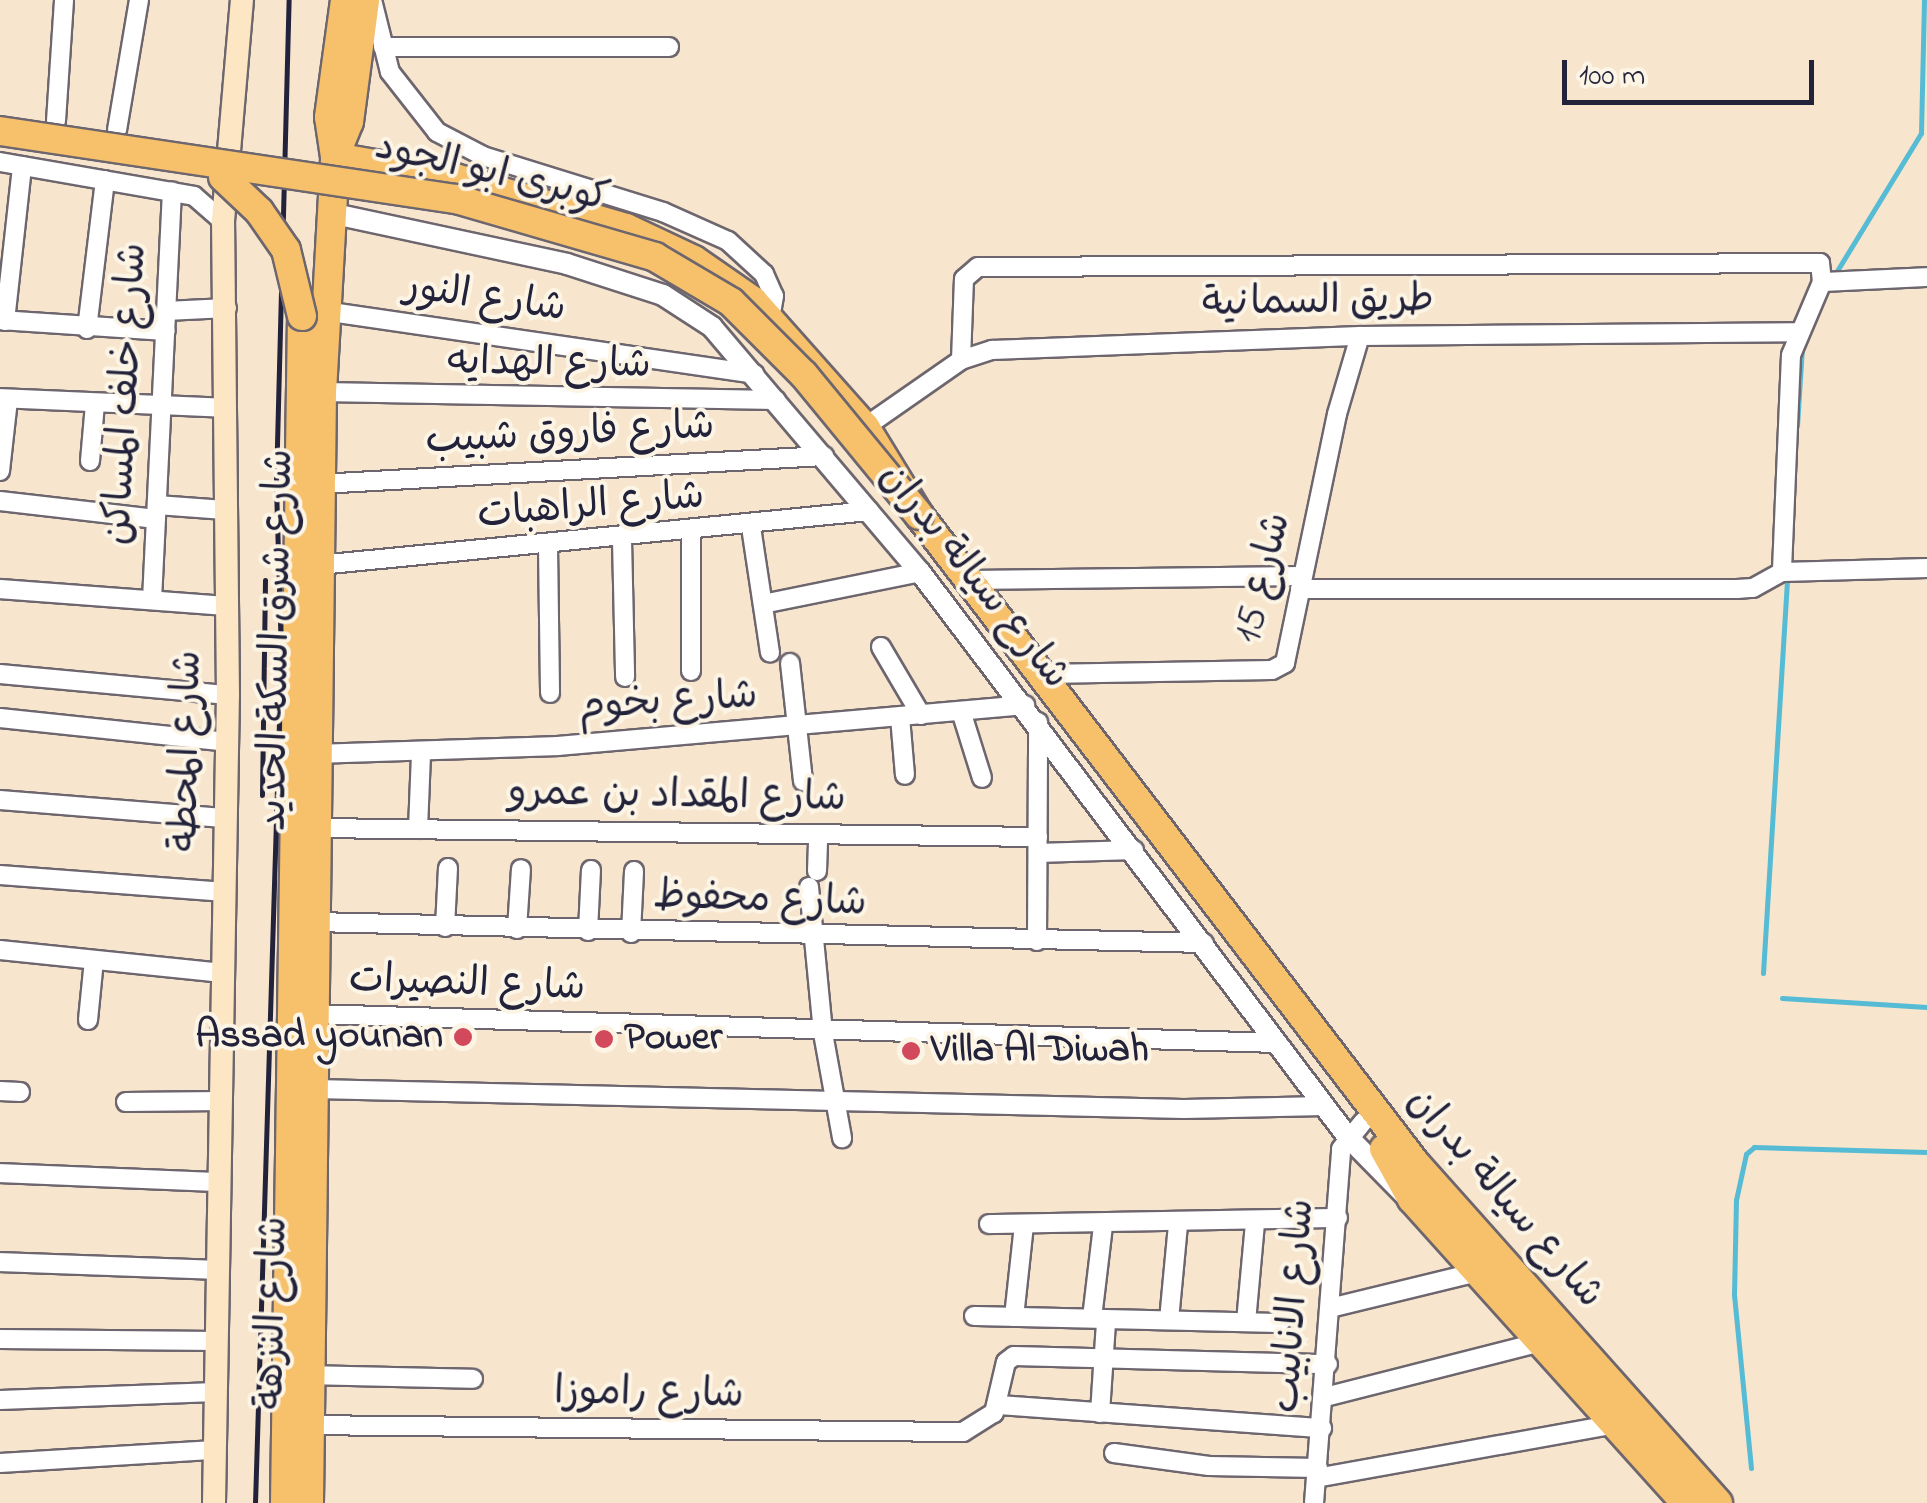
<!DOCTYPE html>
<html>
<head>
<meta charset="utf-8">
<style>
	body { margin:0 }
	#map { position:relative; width:1927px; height:1503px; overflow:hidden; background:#f7e5cd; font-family:"Indie Flower","Playpen Sans Arabic",sans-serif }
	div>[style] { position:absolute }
	.stream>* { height:5px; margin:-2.5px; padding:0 2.5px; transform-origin:2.5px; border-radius:2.5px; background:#56bbd4 }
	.roads { filter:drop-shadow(2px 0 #6d666e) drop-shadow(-2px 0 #6d666e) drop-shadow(0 2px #6d666e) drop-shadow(0 -2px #6d666e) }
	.minor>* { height:18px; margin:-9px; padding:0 9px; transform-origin:9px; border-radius:9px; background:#fff }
	.tertiary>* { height:20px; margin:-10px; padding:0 10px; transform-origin:10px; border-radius:10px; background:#fff }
	.secondary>* { height:22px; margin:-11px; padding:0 11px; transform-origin:11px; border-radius:11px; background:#fce6c4 }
	.primary>* { height:28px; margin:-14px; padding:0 14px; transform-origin:14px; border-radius:14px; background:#f7c06b }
	.rail>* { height:5px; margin:-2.5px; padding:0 2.5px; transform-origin:2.5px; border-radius:2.5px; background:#22223b }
	.bridges { filter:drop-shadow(2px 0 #6d666e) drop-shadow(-2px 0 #6d666e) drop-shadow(0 2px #6d666e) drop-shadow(0 -2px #6d666e) }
	.primary-bridge>* { height:28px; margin:-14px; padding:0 14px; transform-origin:14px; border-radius:14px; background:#f7c06b }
	.dots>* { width:28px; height:28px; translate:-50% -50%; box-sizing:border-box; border:5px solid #fcf5e5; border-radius:50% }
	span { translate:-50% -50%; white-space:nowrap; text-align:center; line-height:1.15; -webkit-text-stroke:8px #fcf5e5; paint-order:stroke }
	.street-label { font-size:40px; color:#22223b }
	.poi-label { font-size:40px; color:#22223b; font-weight:700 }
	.right { translate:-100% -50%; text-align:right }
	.left { translate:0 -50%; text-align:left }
	.scale { position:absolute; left:1562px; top:60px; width:252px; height:45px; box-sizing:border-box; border:5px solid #22223b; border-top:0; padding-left:12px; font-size:30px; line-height:35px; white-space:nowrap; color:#22223b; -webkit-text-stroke:8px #fcf5e5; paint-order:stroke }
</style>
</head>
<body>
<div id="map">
	<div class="stream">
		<div style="left:1832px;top:279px;width:171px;rotate:-58.6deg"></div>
		<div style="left:1921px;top:133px;width:133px;rotate:-88.7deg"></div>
		<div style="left:1797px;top:426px;width:79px;rotate:-86.4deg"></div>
		<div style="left:1763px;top:973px;width:397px;rotate:-86.5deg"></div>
		<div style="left:1782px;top:998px;width:145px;rotate:3.6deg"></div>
		<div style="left:1751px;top:1468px;width:174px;rotate:-95.6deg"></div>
		<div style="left:1734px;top:1295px;width:95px;rotate:-88.8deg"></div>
		<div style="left:1736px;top:1200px;width:47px;rotate:-77.7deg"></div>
		<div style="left:1746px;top:1154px;width:11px;rotate:-41deg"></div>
		<div style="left:1754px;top:1147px;width:173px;rotate:1.7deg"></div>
	</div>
	<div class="roads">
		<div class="minor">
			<div style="left:372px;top:0;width:74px;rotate:76deg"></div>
			<div style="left:390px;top:72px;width:76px;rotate:51.9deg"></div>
			<div style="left:437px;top:132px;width:52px;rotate:27.6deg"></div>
			<div style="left:483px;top:156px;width:189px;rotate:17.3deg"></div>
			<div style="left:663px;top:212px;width:71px;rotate:24deg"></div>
			<div style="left:728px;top:241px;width:49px;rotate:42.5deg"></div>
			<div style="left:764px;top:274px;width:24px;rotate:66deg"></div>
			<div style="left:774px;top:296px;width:22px;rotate:100deg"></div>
			<div style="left:383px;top:47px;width:286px"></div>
			<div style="left:56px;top:121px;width:121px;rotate:-86.2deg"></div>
			<div style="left:117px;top:130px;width:132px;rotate:-80.4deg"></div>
			<div style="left:0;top:162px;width:197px;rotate:9.9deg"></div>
			<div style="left:194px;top:196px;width:38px;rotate:41deg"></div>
			<div style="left:1822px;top:282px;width:105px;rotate:-2.7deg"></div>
			<div style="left:166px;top:311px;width:61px;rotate:-2.8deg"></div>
			<div style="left:324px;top:311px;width:435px;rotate:8.3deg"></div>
			<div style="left:0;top:320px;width:166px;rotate:3.8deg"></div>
			<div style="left:5px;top:321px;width:156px;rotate:-83.7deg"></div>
			<div style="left:87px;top:329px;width:150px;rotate:-83.1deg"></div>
			<div style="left:961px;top:360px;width:81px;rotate:-87.9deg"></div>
			<div style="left:964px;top:279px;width:18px;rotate:-41deg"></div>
			<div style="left:978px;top:267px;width:842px;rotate:-0.27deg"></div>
			<div style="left:1820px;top:263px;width:19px;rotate:84deg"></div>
			<div style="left:1822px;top:282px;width:79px;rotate:113deg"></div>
			<div style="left:1791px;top:355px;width:217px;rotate:92.4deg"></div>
			<div style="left:322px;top:392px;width:454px;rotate:1deg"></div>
			<div style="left:0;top:398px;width:226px;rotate:2.5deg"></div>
			<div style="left:865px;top:427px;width:117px;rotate:-34.9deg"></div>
			<div style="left:961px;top:360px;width:33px;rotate:-18deg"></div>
			<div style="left:992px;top:350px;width:368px;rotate:-2.2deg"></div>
			<div style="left:1360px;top:336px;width:436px;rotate:-0.5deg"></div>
			<div style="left:90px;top:461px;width:57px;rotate:-85deg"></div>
			<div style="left:0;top:471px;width:71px;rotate:-83.6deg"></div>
			<div style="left:320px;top:484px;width:505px;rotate:-3.18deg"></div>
			<div style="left:0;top:501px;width:157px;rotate:6.6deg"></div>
			<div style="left:157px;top:505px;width:68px;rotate:4.2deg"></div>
			<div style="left:751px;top:527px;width:127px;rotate:81.4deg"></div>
			<div style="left:691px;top:533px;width:138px;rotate:90deg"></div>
			<div style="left:622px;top:540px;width:137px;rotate:88.7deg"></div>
			<div style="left:548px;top:547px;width:146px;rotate:89.2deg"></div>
			<div style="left:319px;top:565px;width:553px;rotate:-5.61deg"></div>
			<div style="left:970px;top:580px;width:332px;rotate:-0.7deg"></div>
			<div style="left:0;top:589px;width:228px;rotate:4.3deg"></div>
			<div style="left:1300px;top:589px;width:437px"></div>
			<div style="left:1737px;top:589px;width:16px;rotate:-4deg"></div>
			<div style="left:1753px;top:588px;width:33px;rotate:-29deg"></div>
			<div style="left:1782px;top:572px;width:145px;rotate:-1.6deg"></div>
			<div style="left:152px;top:600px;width:409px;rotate:-87.2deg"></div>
			<div style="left:763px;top:604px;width:160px;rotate:-11.5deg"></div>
			<div style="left:881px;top:647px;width:79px;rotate:59.5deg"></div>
			<div style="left:790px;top:663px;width:119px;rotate:83.7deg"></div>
			<div style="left:0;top:674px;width:229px;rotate:5.3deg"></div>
			<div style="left:1044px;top:674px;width:228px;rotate:-1deg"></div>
			<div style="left:1272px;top:670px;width:15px;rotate:-28deg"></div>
			<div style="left:1285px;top:663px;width:254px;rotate:-78.2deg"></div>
			<div style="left:1337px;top:414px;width:81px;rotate:-73.6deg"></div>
			<div style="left:961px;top:711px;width:70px;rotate:72.6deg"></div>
			<div style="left:900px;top:717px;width:58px;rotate:85.1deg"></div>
			<div style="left:0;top:718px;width:228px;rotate:6deg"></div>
			<div style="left:316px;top:754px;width:242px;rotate:-1.9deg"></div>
			<div style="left:558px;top:746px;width:469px;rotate:-5deg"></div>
			<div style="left:0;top:800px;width:227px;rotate:4.6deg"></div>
			<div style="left:315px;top:828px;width:723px;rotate:0.71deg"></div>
			<div style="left:418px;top:829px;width:75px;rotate:-87.7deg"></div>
			<div style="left:1038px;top:853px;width:96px;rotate:-1.8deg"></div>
			<div style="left:817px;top:871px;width:37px;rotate:-88deg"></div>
			<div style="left:0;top:875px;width:226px;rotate:4.3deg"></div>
			<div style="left:809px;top:887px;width:147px;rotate:84.5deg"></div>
			<div style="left:823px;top:1033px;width:107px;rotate:79.7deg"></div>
			<div style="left:314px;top:922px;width:890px;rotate:1.35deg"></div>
			<div style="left:445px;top:927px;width:59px;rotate:-87.1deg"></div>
			<div style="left:517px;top:929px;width:60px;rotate:-86.2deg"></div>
			<div style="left:588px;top:931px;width:61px;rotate:-87.2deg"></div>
			<div style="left:631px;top:933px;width:62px;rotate:-87.2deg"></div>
			<div style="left:1037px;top:941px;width:219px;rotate:-89.7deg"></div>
			<div style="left:0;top:950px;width:224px;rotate:5.9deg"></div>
			<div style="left:312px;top:1014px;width:966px;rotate:1.72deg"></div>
			<div style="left:88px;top:1020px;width:60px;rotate:-84.3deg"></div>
			<div style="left:315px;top:1089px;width:869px;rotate:1.32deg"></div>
			<div style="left:1184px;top:1109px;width:141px;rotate:-1.2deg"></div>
			<div style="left:0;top:1091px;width:20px;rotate:3deg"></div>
			<div style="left:126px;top:1102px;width:95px;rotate:-0.6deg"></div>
			<div style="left:0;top:1173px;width:219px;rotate:2.4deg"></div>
			<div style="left:989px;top:1224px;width:349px;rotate:-1deg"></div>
			<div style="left:0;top:1262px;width:218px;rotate:2.1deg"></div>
			<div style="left:1334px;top:1307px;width:148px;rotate:-13.7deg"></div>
			<div style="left:974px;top:1316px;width:306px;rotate:1.3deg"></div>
			<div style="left:1014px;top:1317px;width:93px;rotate:-83.8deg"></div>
			<div style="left:1092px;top:1318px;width:93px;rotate:-83.2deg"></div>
			<div style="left:1169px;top:1320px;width:95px;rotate:-84.6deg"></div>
			<div style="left:1246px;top:1322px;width:99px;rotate:-84.8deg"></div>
			<div style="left:0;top:1339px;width:217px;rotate:0.5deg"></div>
			<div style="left:303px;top:1375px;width:170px;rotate:1.3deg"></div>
			<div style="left:1325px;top:1397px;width:223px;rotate:-14.3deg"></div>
			<div style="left:0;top:1400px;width:216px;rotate:-2.1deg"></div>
			<div style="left:999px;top:1405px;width:324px;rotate:4.1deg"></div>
			<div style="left:1100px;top:1413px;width:91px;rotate:-86.2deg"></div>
			<div style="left:302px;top:1425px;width:661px;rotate:0.61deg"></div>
			<div style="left:963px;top:1432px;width:36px;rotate:-32deg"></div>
			<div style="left:994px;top:1413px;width:52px;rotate:-76.8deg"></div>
			<div style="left:1006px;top:1362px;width:10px;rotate:-37deg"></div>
			<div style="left:1014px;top:1356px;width:314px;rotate:1.5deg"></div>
			<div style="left:1114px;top:1453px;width:96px;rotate:7.8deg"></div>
			<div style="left:1209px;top:1466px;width:109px;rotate:1.1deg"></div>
			<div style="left:0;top:1463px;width:215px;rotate:-3.5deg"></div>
			<div style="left:1316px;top:1478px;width:304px;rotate:-10.2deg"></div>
			<div style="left:1314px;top:1503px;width:355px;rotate:-85.6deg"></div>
			<div style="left:1341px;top:1149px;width:35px;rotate:-51deg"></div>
		</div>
		<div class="tertiary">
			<div style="left:330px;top:213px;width:242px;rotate:12.1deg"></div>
			<div style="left:567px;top:264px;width:101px;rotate:17.9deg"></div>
			<div style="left:663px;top:295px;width:59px;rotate:33.1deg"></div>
			<div style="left:712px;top:327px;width:321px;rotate:49.7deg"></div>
			<div style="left:920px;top:572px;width:707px;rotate:52.87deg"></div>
			<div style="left:1347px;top:1136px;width:81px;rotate:45.5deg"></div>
		</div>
		<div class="secondary">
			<div style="left:214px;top:1503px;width:808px;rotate:-89.01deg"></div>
			<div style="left:228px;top:695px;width:474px;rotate:-90.6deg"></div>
			<div style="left:223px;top:221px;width:222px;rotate:-85.1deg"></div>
		</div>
		<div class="primary">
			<div style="left:335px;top:156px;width:37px;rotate:-68deg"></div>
			<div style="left:349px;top:122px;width:123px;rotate:-82.5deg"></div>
			<div style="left:335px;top:157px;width:122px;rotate:9.9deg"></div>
			<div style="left:455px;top:178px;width:178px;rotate:16.3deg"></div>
			<div style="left:626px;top:228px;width:75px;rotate:25.2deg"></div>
			<div style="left:694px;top:260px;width:72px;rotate:34.8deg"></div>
			<div style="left:753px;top:301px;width:169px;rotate:48.4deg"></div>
			<div style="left:865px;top:427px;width:103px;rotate:58.5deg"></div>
			<div style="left:919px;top:515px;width:817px;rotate:52.56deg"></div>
			<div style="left:1416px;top:1164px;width:454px;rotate:48.3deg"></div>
			<div style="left:1384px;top:1149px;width:57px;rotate:60.8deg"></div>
			<div style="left:1412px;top:1199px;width:409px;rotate:48deg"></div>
			<div style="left:285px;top:1503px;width:1187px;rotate:-89.18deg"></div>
			<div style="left:309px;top:1503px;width:1111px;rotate:-89.33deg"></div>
			<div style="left:322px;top:392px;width:235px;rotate:-86.8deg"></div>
			<div style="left:335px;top:157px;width:40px;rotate:-98.5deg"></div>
			<div style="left:329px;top:117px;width:118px;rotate:-82.2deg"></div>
		</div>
	</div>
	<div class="rail">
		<div style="left:262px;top:795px;width:215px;rotate:-89.2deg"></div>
		<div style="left:255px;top:1503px;width:848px;rotate:-88.24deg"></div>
		<div style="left:281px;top:655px;width:173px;rotate:-91.7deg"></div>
		<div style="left:276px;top:482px;width:482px;rotate:-88.5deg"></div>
	</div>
	<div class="bridges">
		<div class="primary-bridge">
			<div style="left:0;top:131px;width:461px;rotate:8.5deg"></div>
			<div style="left:456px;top:199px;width:207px;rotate:16.2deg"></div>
			<div style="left:655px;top:257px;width:88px;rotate:30.6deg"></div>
			<div style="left:731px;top:302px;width:103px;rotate:45deg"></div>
			<div style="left:804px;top:375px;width:181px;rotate:50.6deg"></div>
			<div style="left:223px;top:177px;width:50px;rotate:43.4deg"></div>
			<div style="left:259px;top:211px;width:47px;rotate:55.3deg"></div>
			<div style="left:286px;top:250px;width:68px;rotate:76.4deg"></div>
		</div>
	</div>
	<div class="dots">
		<div style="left:463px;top:1037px;background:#d1495b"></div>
		<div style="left:604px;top:1039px;background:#d1495b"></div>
		<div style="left:911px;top:1051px;background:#d1495b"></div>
	</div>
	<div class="street-label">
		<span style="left:492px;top:174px;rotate:13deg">كوبرى ابو الجود</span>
		<span style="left:485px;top:299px;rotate:8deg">شارع النور</span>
		<span style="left:1318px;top:303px;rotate:-1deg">طريق السمانية</span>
		<span style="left:549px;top:365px;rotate:1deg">شارع الهدايه</span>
		<span style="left:127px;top:394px;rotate:-87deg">شارع خلف المساكن</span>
		<span style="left:570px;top:435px;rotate:-3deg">شارع فاروق شبيب</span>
		<span style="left:591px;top:507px;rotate:-5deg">شارع الراهبات</span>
		<span style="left:973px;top:577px;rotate:51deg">شارع سيالة بدران</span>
		<span style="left:1264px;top:578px;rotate:-76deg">شارع 15</span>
		<span style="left:278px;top:640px;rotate:-89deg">شارع شرق السكة الحديد</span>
		<span style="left:668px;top:703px;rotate:-4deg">شارع بخوم</span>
		<span style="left:188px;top:751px;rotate:-89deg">شارع المحطة</span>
		<span style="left:677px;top:797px;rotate:1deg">شارع المقداد بن عمرو</span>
		<span style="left:760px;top:901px;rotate:2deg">شارع محفوظ</span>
		<span style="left:467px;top:985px;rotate:2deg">شارع النصيرات</span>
		<span style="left:1504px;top:1199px;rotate:49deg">شارع سيالة بدران</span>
		<span style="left:1295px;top:1306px;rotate:-86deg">شارع الانابيب</span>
		<span style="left:274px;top:1313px;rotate:-89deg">شارع النزهة</span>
		<span style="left:649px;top:1395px;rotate:1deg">شارع راموزا</span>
	</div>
	<div class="poi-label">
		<span class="right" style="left:443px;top:1037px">Assad younan</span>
		<span class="left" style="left:624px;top:1039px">Power</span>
		<span class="left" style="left:931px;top:1051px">Villa Al Diwah</span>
	</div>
	<div class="scale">100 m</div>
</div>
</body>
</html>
